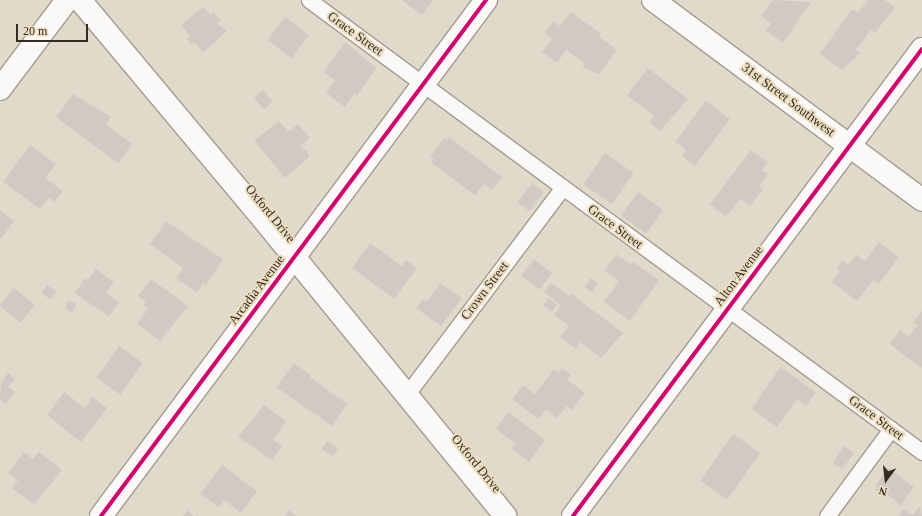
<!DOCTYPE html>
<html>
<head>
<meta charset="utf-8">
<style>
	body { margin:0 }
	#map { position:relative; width:922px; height:516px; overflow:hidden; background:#e1daca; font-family:Georgia,serif }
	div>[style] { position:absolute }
	.building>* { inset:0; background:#d2c9c4; transform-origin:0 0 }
	.roads { filter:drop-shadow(1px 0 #a29d91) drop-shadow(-1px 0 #a29d91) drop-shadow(0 1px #a29d91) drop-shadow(0 -1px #a29d91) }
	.service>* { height:15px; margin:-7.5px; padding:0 7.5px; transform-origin:7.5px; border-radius:7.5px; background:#faf9f7 }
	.minor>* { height:22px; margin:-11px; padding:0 11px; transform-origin:11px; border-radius:11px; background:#faf9f7 }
	.secondary>* { height:22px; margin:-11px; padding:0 11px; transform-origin:11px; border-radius:11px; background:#faf9f7 }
	.cycleway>* { height:4px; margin:-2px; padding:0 2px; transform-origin:2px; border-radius:2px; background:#d6006c }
	span { translate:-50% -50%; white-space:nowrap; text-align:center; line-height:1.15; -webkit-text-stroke:4px #ebddc0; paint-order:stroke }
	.street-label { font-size:13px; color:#322d22 }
	.north { position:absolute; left:866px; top:460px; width:40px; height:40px; -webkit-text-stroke:3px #ebddc0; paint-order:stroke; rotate:195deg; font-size:11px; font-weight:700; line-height:16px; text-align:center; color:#322d22 }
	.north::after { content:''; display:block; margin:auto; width:14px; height:18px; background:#322d22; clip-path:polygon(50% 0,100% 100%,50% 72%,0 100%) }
	.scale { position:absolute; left:16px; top:24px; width:72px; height:18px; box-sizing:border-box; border:2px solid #322d22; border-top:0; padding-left:5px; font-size:12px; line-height:14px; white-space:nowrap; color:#322d22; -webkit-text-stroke:3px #ebddc0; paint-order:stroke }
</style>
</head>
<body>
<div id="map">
	<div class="building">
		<div style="clip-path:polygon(402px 0,433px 0,422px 15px)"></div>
		<div style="clip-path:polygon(773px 0,811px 2px,783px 43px,765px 30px,771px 24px,761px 16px)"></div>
		<div style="clip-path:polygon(868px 0,885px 0,895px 7px,875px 33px,871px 30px,856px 50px,860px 53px,842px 70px,820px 54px,852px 9px,858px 13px)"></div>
		<div style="clip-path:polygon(203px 7px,211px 15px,214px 12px,221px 21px,217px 24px,227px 31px,203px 53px,195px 42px,191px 44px,187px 39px,190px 36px,181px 25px)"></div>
		<div style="clip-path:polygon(571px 12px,601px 34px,599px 37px,617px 50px,599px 74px,582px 67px,585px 64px,566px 50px,557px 63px,542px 52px,552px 38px,545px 33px,553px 21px,560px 26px)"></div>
		<div style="left:285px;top:17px;width:30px;height:29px;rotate:37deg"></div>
		<div style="clip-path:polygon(345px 42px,376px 68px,357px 96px,354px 94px,345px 107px,326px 93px,335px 80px,324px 72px)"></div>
		<div style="clip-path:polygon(648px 68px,688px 99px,660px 131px,649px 122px,654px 116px,627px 95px)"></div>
		<div style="left:263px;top:90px;width:15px;height:12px;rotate:48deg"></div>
		<div style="clip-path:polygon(73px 94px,111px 117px,106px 124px,132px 144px,118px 163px,56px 117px)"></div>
		<div style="clip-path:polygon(706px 101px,730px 119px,695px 166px,682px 156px,686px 150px,675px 142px)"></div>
		<div style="clip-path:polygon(279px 121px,288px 132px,298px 124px,310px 138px,300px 146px,308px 152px,309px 157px,285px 178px,254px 141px)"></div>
		<div style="clip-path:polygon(449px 137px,502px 177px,492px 190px,484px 184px,475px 195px,431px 162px,433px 159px,430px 157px,444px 138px,447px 140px)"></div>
		<div style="clip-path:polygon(30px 145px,56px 164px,45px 178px,63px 191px,54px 202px,49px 198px,40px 209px,3px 182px)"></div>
		<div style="clip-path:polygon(751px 150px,768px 162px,762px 170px,768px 174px,759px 186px,763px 189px,750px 206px,740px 199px,726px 217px,710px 204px)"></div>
		<div style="left:605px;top:153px;width:35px;height:38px;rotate:35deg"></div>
		<div style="left:532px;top:183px;width:15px;height:24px;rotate:37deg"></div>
		<div style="left:638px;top:192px;width:31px;height:29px;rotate:36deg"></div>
		<div style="clip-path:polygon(0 210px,14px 221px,0 240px)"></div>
		<div style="clip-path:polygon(166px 221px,223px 259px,206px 285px,203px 283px,197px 293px,176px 278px,183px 268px,150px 244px)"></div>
		<div style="clip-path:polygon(879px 242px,899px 257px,879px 284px,873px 280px,857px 301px,832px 282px,840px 271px,837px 268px,842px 261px,848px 265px,856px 254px,865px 261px)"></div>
		<div style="clip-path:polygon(370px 243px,402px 266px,406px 260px,417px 268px,394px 299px,352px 268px)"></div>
		<div style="clip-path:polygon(616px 254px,631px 265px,633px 262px,659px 280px,630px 321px,604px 302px,619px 281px,604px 271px)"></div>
		<div style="left:534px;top:259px;width:23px;height:21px;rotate:38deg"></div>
		<div style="clip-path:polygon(96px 269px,114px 282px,106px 293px,119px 302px,109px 317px,75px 293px,85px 278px,88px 280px)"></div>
		<div style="left:591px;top:278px;width:9px;height:11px;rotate:36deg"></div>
		<div style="clip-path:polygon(151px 279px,188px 306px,160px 341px,137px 324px,148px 309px,143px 305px,146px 302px,138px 296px)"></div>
		<div style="clip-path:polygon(440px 283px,462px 298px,441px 326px,416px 308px,423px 299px,427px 302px)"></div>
		<div style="clip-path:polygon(551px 283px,569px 296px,571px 294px,623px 333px,601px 358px,580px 342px,576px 349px,560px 337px,569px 326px,554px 315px,561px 306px,544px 292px)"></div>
		<div style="left:47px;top:285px;width:11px;height:10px;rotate:34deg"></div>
		<div style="left:14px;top:288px;width:27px;height:23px;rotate:39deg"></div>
		<div style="left:548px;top:298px;width:11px;height:9px;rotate:34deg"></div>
		<div style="left:69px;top:300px;width:9px;height:9px;rotate:32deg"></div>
		<div style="clip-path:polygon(922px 311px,922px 367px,921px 368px,890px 344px,900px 330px,908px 337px,918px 325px,913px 322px)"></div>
		<div style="left:119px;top:346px;width:29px;height:39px;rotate:35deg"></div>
		<div style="clip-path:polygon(294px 363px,311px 375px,310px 377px,347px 404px,332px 426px,276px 387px)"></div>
		<div style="clip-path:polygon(780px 367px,816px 392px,806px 406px,797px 399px,777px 427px,752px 409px)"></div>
		<div style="clip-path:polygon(562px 368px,571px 375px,567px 379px,585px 393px,572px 410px,567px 406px,557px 418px,546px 409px,539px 419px,512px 399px,523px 385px,535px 394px,554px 369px,559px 373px)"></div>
		<div style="clip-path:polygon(8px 373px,15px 379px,8px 387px,2px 382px)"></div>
		<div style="clip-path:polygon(1px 382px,15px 392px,6px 404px,0 399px)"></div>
		<div style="clip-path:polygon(64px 392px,85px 408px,92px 397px,107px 408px,81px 442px,47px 415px)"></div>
		<div style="clip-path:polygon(264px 405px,286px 421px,273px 440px,282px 446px,272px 460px,238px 437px)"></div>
		<div style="clip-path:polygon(508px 412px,545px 440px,529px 462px,511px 448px,515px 443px,496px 429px)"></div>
		<div style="left:733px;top:434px;width:33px;height:57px;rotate:35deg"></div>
		<div style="left:327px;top:441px;width:13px;height:10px;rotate:32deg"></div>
		<div style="left:844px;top:446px;width:12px;height:20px;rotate:35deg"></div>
		<div style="clip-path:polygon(24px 452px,33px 459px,39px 452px,62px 470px,34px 504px,12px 488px,18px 480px,8px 473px)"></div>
		<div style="clip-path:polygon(222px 465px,257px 491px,241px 513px,224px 500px,219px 507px,200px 494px)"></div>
		<div style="clip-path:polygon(888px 468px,914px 487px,901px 505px,882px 491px,880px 493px,875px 490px,877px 487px,875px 486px)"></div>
		<div style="clip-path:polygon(920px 506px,922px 516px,898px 516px,904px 509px,913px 515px)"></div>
		<div style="clip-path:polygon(187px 510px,194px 516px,183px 516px)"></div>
		<div style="clip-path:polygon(289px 510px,296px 516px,285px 516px)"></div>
	</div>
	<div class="roads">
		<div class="service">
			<div style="left:309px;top:0;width:762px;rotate:36.4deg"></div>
			<div style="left:407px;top:394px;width:259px;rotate:-53deg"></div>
			<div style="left:827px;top:516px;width:108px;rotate:-53.7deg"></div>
		</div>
		<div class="minor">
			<div style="left:653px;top:0;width:335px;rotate:36.6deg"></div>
			<div style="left:0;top:89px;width:111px;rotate:-53deg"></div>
			<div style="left:101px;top:516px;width:644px;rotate:-53.27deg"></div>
			<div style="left:573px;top:516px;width:583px;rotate:-53.23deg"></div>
		</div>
		<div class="secondary">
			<div style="left:80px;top:0;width:273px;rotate:50.1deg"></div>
			<div style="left:255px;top:209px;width:396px;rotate:50.8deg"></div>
		</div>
	</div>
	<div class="cycleway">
		<div style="left:101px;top:516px;width:644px;rotate:-53.27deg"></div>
		<div style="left:573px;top:516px;width:583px;rotate:-53.23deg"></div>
	</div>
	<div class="street-label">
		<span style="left:355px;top:34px;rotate:36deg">Grace Street</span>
		<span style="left:788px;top:100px;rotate:37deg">31st Street Southwest</span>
		<span style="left:270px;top:214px;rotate:51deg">Oxford Drive</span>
		<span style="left:615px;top:227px;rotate:37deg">Grace Street</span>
		<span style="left:739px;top:276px;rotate:-53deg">Alton Avenue</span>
		<span style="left:257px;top:290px;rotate:-53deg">Arcadia Avenue</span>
		<span style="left:485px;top:291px;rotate:-53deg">Crown Street</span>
		<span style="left:876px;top:418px;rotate:37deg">Grace Street</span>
		<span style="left:476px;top:464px;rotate:51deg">Oxford Drive</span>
	</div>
	<div class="north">N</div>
	<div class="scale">20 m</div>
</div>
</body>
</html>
